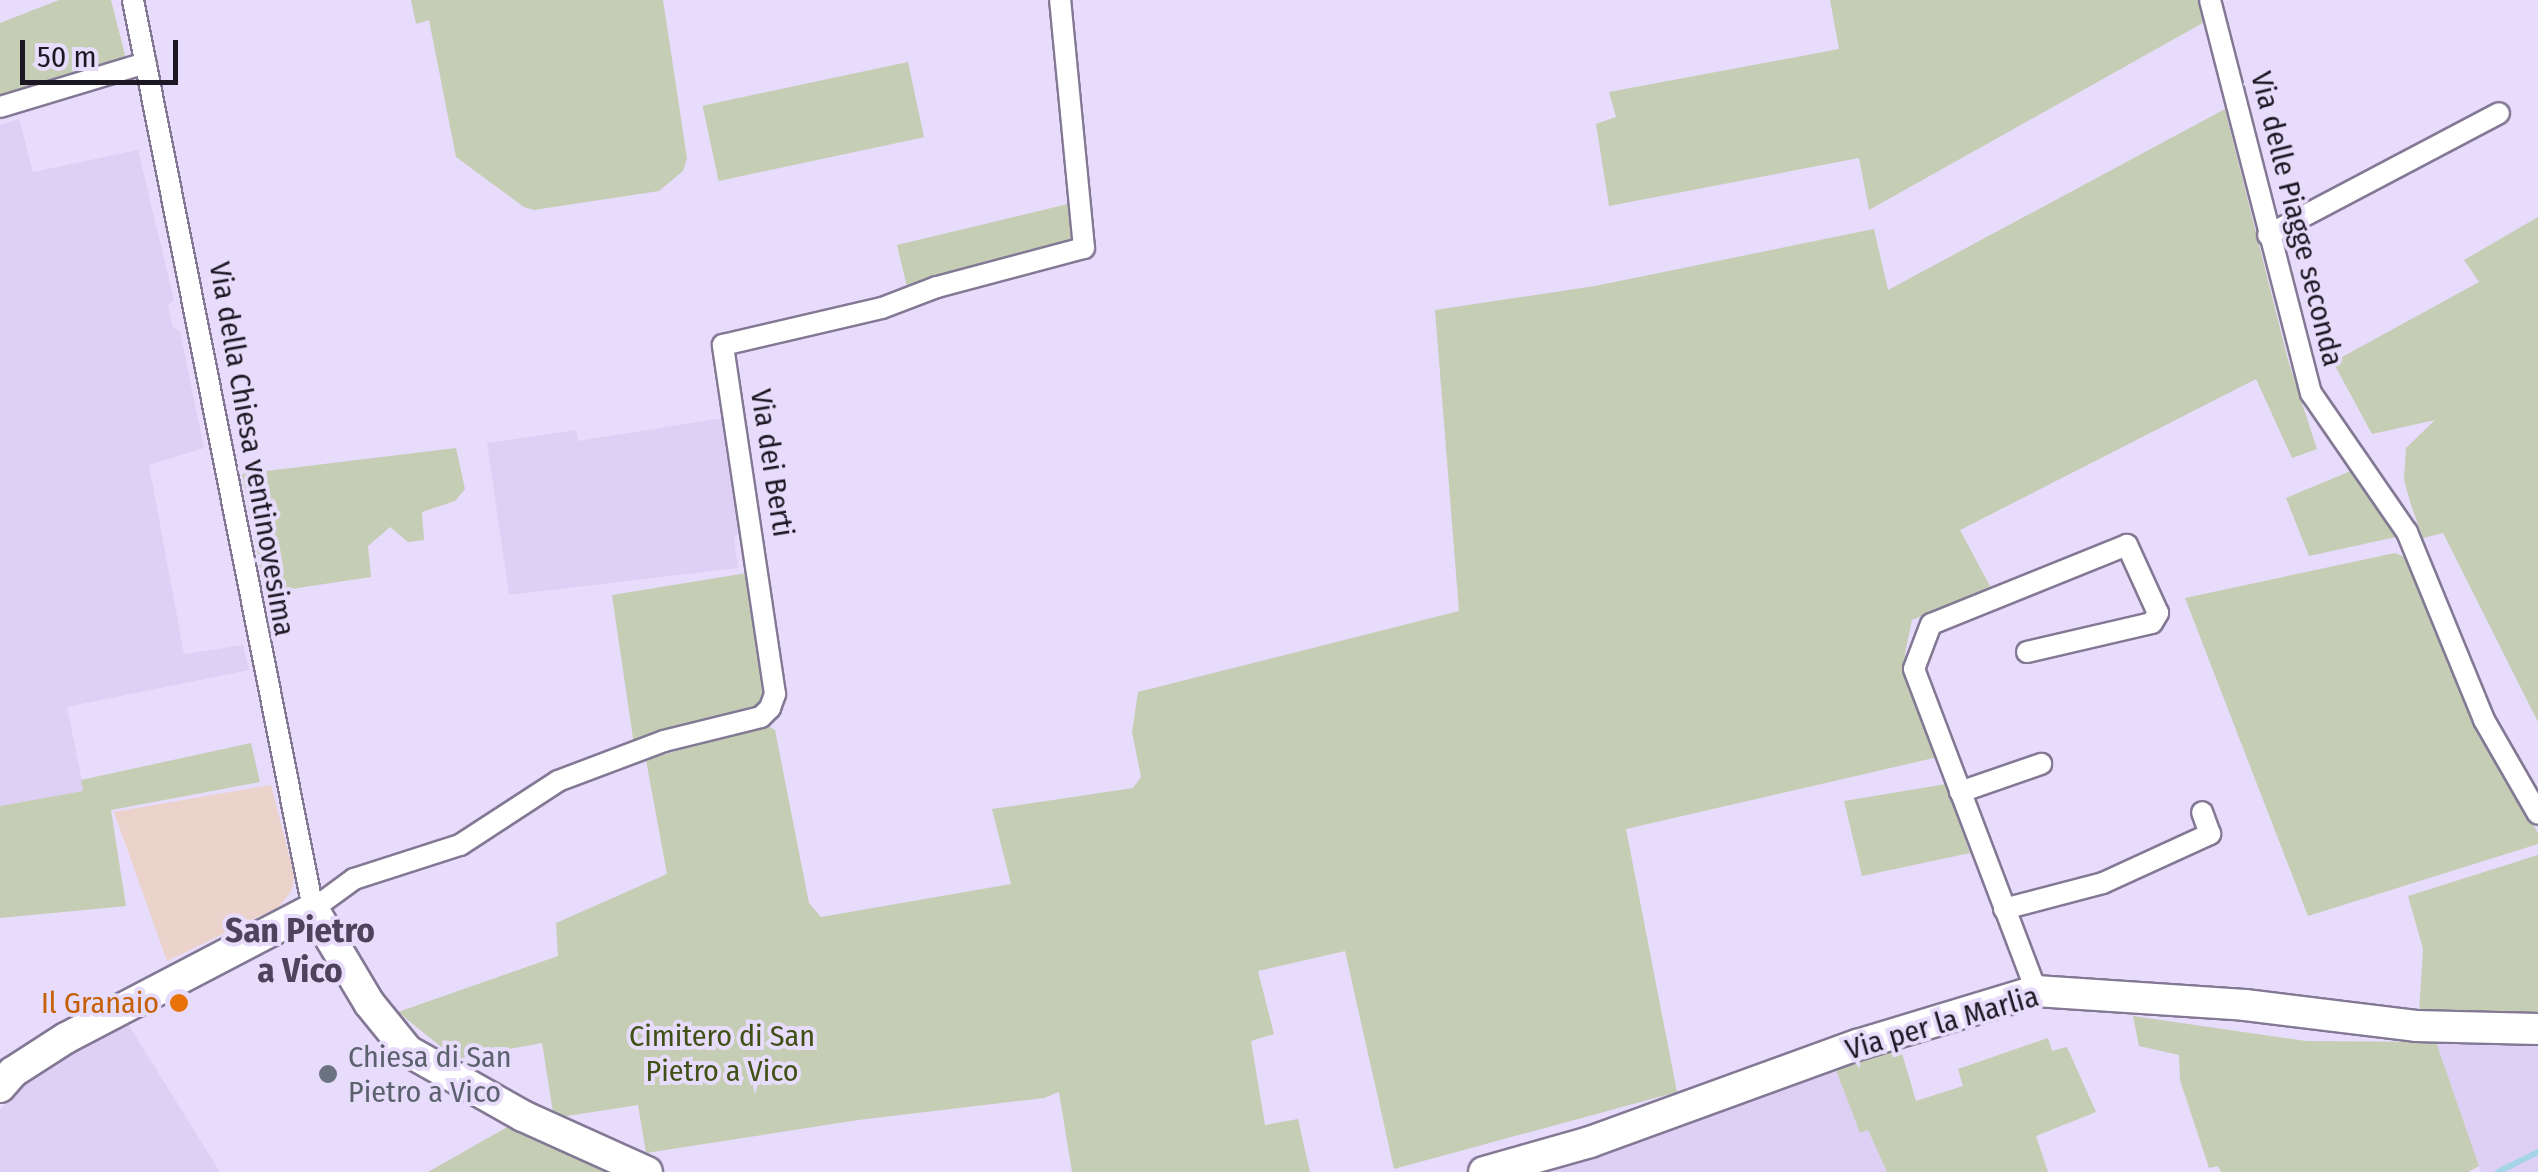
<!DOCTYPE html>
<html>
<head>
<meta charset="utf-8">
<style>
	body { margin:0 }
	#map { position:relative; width:2538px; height:1172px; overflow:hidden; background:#e7dcfb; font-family:"Fira Sans Condensed",sans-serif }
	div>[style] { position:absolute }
	.built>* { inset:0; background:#ded0f5 }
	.education>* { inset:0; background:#ebd2ca }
	.green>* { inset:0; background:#c5cdb4; transform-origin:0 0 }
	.stream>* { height:6px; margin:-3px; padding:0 3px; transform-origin:3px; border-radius:3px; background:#a4d4e5 }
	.roads { filter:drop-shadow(2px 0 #837994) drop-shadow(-2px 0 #837994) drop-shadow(0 2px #837994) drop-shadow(0 -2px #837994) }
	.street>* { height:20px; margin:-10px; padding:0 10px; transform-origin:10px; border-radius:10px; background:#fff }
	.secondary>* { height:30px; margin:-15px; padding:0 15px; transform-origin:15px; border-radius:15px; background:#fff }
	.dots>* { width:28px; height:28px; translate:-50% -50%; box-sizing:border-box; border:5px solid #e7dcfb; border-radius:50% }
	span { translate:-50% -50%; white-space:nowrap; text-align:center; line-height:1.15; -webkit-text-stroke:8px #e7dcfb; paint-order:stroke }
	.street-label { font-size:30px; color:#1c1823 }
	.food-label { font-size:30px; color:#c56008 }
	.right { translate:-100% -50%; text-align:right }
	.park-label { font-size:30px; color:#415014 }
	.worship-label { font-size:30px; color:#5b616d }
	.left { translate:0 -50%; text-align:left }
	.quarter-label { font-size:35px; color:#4d435c; font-weight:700 }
	.scale { position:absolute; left:20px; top:40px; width:158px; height:45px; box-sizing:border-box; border:5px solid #1c1823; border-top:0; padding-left:12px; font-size:30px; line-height:35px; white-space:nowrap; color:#1c1823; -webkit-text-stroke:8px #e7dcfb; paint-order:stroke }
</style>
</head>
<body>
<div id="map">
	<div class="built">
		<div style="clip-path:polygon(19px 119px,33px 172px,138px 150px,174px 300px,168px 305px,173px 328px,180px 331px,204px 448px,149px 465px,184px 654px,243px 645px,249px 670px,67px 707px,84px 791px,0 806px,0 125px)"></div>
		<div style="clip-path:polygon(723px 418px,741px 534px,734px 536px,738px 568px,509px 595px,487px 443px,576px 430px,578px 441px)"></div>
		<div style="clip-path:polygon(125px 1019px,220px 1172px,0 1172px,0 1110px,16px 1091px)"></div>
		<div style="clip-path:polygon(2436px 1042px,2538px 1045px,2538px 1172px,2481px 1172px)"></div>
		<div style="clip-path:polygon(1836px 1070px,1860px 1133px,1868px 1130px,1887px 1172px,1537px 1172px)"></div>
	</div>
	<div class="education">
		<div style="clip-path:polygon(271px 785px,294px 875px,292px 890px,279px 907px,167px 961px,114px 812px)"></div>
	</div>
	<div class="green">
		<div style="clip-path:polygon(59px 0,111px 0,126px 59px,0 96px,0 23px)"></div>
		<div style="clip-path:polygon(411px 0,663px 0,687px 158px,683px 171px,659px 191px,534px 210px,524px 207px,456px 157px,429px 20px,416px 24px)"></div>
		<div style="clip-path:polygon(1830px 0,2203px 0,2208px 20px,1869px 210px,1859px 158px,1609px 206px,1596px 124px,1616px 117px,1609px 92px,1839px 49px)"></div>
		<div style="left:908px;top:62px;width:77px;height:210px;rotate:78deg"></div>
		<div style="clip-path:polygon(2225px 109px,2288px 360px,2317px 449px,2292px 458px,2256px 379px,1960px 530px,1991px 588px,1912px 620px,1905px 653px,1913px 697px,1938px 757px,1626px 829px,1677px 1092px,1394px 1169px,1345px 951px,1258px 971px,1274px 1034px,1251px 1041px,1265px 1125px,1298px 1119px,1310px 1172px,1072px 1172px,1059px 1092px,1044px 1098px,858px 1120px,646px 1153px,638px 1105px,554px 1118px,542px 1043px,456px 1059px,398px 1012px,558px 956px,556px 923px,667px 874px,646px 760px,765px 724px,775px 730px,809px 903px,821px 917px,1011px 884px,992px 809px,1133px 788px,1141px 777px,1132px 732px,1138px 692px,1459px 611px,1435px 310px,1595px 286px,1874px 229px,1888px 290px)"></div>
		<div style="clip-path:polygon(1072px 203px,1075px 225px,1070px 241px,1058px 250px,908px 291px,897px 245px)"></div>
		<div style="clip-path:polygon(2538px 217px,2538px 722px,2443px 533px,2423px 538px,2411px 505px,2404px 480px,2406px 448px,2435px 420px,2372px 434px,2333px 362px,2479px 282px,2464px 260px)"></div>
		<div style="clip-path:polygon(456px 448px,465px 489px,455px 501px,422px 512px,424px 540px,408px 542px,390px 527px,368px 546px,371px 577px,271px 592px,264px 586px,242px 474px)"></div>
		<div style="clip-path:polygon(2353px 470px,2396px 537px,2309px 556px,2286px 498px)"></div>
		<div style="clip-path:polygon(2395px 553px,2407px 558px,2478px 735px,2538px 833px,2538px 844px,2308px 916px,2185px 598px)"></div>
		<div style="clip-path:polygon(753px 572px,766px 689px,756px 710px,634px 745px,612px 595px)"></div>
		<div style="clip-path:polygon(251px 743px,260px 782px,111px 810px,126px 906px,0 918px,0 806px,83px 791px,81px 780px)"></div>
		<div style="clip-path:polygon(1946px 784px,1970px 853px,1862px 876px,1844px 801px)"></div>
		<div style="clip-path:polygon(2538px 855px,2538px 1019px,2419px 1014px,2423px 949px,2408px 896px)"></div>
		<div style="clip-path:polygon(2133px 1016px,2306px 1041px,2436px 1042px,2479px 1166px,2468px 1172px,2221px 1172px,2218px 1166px,2209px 1168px,2180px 1080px,2179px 1055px,2139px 1046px)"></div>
		<div style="clip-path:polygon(2048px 1038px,2052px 1051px,2067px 1047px,2096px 1112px,2036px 1136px,2048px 1172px,1887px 1172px,1868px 1130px,1860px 1133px,1833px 1062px,1899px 1043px,1916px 1101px,1963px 1086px,1958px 1069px)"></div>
		<div style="clip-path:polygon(511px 1125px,622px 1172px,428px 1172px)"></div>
	</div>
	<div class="stream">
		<div style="left:2498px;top:1172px;width:45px;rotate:-26.6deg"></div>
	</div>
	<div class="roads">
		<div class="street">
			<div style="left:133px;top:0;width:927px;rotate:78.8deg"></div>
			<div style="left:313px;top:909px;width:51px;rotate:-36.2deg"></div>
			<div style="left:354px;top:879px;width:111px;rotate:-17.8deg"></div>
			<div style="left:460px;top:845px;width:117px;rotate:-33.1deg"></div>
			<div style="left:558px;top:781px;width:113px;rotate:-20.7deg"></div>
			<div style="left:664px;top:741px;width:100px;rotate:-13.9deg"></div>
			<div style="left:761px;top:717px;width:13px;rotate:-45deg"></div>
			<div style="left:770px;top:708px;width:15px;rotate:-70deg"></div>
			<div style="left:775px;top:694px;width:353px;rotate:-98.5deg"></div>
			<div style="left:723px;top:345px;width:163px;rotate:-13.1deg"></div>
			<div style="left:882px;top:308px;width:59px;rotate:-20.9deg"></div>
			<div style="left:937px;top:287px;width:152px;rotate:-14.9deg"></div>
			<div style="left:1084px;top:248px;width:249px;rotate:-95.5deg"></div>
			<div style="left:2210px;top:0;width:406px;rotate:75.6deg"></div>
			<div style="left:2311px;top:393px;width:169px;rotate:55.4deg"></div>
			<div style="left:2407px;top:532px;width:203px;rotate:67.7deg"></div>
			<div style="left:2484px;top:720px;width:108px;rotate:60.1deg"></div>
			<div style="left:0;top:107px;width:152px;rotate:-16.8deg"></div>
			<div style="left:2268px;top:235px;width:261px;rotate:-27.8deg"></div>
			<div style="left:2027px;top:652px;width:128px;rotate:-13.1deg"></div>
			<div style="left:2152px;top:623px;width:12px;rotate:-59deg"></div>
			<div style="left:2158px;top:613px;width:75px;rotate:-114.5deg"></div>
			<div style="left:2127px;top:545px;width:211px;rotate:158deg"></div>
			<div style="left:1931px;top:624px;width:48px;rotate:110.7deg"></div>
			<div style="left:1914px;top:669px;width:344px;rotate:69.2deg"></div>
			<div style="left:1960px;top:792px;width:86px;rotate:-19.1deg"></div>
			<div style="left:2004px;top:909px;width:102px;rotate:-14.7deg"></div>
			<div style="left:2103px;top:883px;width:118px;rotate:-24.6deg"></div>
			<div style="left:2210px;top:834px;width:23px;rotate:-110deg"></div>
		</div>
		<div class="secondary">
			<div style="left:0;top:1087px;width:20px;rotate:-49deg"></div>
			<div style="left:13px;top:1072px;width:63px;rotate:-32.7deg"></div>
			<div style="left:66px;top:1038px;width:279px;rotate:-27.6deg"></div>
			<div style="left:313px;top:909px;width:109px;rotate:59.2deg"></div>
			<div style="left:369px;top:1003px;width:62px;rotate:50.9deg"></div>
			<div style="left:408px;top:1051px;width:132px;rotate:29.5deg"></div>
			<div style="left:523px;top:1116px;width:136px;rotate:24.3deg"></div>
			<div style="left:1484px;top:1172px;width:110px;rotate:-15.8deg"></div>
			<div style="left:1590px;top:1142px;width:284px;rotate:-20deg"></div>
			<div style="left:1857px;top:1045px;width:187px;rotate:-16.8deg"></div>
			<div style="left:2036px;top:991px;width:209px;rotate:3.8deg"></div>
			<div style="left:2245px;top:1005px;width:172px;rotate:7deg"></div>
			<div style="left:2416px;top:1026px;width:122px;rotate:1.4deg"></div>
		</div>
	</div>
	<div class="dots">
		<div style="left:179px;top:1003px;background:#e8710a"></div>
		<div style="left:328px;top:1074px;background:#6b7280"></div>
	</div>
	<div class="street-label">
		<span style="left:2297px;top:219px;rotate:76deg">Via delle Piagge seconda</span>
		<span style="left:252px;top:449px;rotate:80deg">Via della Chiesa ventinovesima</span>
		<span style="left:772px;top:463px;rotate:81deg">Via dei Berti</span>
		<span style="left:1942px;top:1023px;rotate:-16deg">Via per la Marlia</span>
	</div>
	<div class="food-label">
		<span class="right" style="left:159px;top:1003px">Il Granaio</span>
	</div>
	<div class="park-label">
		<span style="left:722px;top:1053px">Cimitero di San<br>Pietro a Vico</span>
	</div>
	<div class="worship-label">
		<span class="left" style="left:348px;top:1074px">Chiesa di San<br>Pietro a Vico</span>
	</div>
	<div class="quarter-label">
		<span style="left:300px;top:950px">San Pietro<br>a Vico</span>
	</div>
	<div class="scale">50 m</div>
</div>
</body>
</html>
